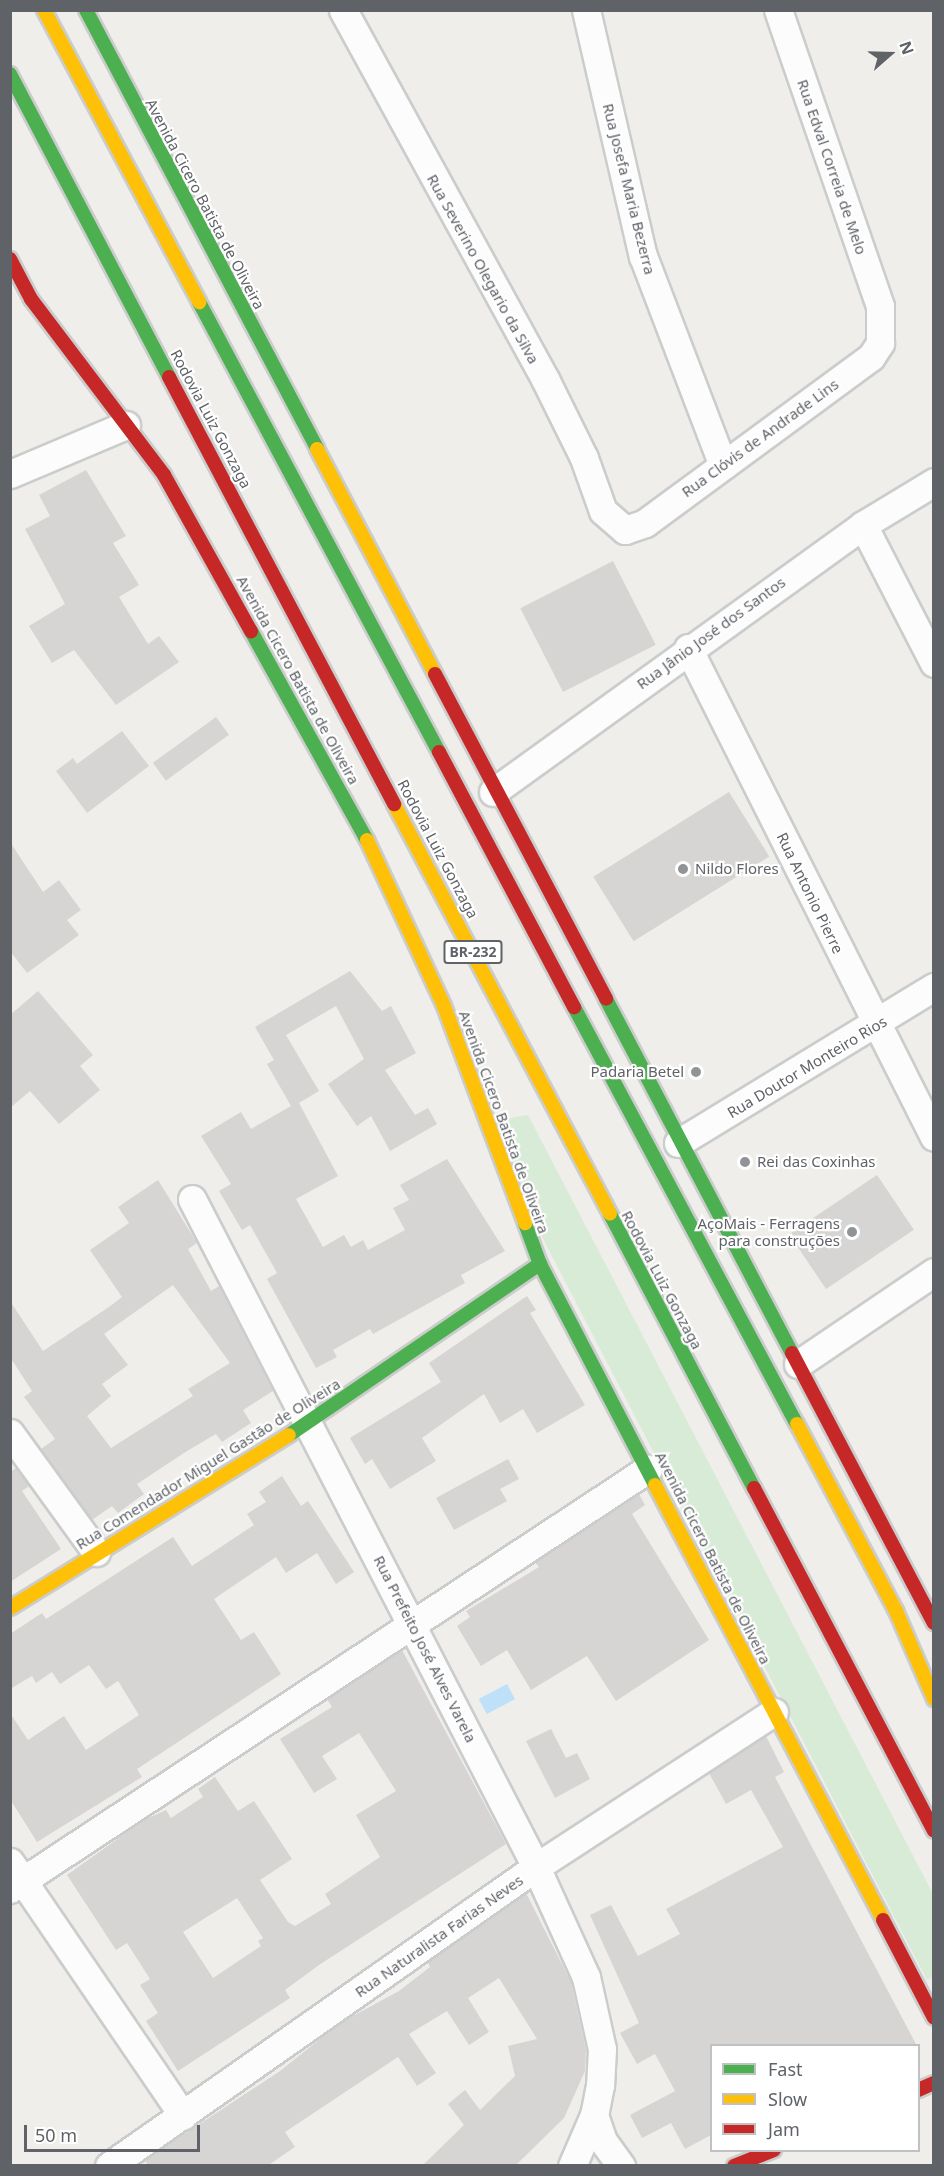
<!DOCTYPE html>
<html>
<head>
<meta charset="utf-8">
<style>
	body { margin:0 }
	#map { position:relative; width:944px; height:2176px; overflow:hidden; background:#efeeea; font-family:"Noto Sans",sans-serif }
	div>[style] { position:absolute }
	.green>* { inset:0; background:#d8ebd6 }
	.water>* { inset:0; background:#bfe0f9; transform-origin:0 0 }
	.building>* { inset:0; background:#d6d5d3; transform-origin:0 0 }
	.roads { filter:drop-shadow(2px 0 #cbcccc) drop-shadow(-2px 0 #cbcccc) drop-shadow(0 2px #cbcccc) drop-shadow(0 -2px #cbcccc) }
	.street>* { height:27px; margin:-13.5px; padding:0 13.5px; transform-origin:13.5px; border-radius:13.5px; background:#fdfcfc }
	.fast>* { height:14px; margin:-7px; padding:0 7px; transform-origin:7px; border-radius:7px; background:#4caf50 }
	.slow>* { height:14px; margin:-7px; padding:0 7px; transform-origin:7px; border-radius:7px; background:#ffc107 }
	.jam>* { height:14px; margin:-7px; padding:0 7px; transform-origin:7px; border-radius:7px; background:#c62828 }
	.dots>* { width:16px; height:16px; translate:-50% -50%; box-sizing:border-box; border:3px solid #fff; border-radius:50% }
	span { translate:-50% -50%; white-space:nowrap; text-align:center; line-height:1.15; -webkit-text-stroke:4.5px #fff; paint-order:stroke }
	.shield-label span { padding:2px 4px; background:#fff; border:2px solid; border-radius:4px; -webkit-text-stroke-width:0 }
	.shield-label { font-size:14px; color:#5f6368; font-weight:700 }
	.street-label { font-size:15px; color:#5f6368 }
	.poi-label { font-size:15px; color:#5f6368 }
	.left { translate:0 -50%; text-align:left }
	.right { translate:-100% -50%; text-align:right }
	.frame { position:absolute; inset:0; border:12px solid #5f6368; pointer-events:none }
	.legend { position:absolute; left:710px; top:2044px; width:210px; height:108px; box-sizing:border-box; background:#fff; border:2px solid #bfc1c3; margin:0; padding:8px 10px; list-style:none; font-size:18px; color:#5f6368 }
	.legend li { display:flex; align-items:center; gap:12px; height:30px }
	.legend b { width:30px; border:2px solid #bfc1c3 }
	.north { position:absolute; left:860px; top:24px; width:60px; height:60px; -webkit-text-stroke:4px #fff; paint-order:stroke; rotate:70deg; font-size:16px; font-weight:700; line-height:24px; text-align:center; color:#5f6368 }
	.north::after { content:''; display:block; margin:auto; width:21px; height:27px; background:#5f6368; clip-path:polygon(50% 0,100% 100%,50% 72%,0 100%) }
	.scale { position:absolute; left:24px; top:2125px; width:176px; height:27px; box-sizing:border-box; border:3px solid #5f6368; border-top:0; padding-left:8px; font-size:18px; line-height:21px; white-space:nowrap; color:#5f6368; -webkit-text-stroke:4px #fff; paint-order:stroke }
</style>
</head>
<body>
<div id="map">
	<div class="green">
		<div style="clip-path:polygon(528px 1115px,933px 1894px,933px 1977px,927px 1980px,483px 1123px)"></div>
	</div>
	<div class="water">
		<div style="left:507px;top:1684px;width:17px;height:32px;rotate:62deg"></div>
	</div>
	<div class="building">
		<div style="clip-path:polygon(86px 470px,126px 536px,113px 543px,139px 585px,119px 597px,148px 644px,159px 636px,179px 662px,116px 705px,74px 650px,52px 663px,29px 626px,65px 604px,25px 529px,50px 516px,39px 495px)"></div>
		<div style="left:613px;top:561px;width:94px;height:104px;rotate:63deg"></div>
		<div style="left:216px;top:717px;width:22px;height:78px;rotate:54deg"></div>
		<div style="clip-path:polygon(122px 731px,149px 766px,87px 813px,56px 771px,73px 758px,77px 764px)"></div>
		<div style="left:729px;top:792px;width:76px;height:160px;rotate:58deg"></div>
		<div style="clip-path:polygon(10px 842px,43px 892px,59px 880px,81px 910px,67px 920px,79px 935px,27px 973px,10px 951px)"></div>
		<div style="clip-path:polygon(350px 971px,382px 1011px,391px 1006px,416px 1053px,385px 1070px,415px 1115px,428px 1108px,437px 1124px,390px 1151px,371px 1116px,357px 1126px,328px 1084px,364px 1059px,336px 1006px,286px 1035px,319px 1091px,299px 1103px,338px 1176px,296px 1199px,323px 1247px,344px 1235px,351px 1247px,363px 1240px,368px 1250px,405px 1230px,393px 1208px,409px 1200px,400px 1185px,447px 1159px,505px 1251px,461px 1275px,465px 1283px,373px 1334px,370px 1329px,333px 1350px,337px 1357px,316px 1368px,267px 1279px,277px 1273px,250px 1225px,242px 1230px,219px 1191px,231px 1184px,201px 1136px,241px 1112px,251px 1129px,291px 1106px,267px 1064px,274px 1060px,255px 1027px)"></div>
		<div style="clip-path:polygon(38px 991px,93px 1055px,80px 1066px,100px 1090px,59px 1124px,30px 1091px,10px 1108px,10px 1015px)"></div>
		<div style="left:877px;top:1175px;width:66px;height:106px;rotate:56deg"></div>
		<div style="clip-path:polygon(evenodd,158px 1180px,197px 1243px,188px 1249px,211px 1291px,219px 1286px,273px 1391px,243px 1410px,251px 1423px,222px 1442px,216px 1434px,187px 1451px,137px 1484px,144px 1494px,118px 1513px,112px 1506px,92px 1520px,41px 1449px,55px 1439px,24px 1397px,32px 1391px,10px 1357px,10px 1301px,43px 1351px,109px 1307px,122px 1297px,90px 1250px,129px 1223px,118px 1207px,158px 1180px,173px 1285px,230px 1363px,188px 1389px,193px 1396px,111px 1448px,87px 1416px,111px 1396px,102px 1384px,128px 1365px,104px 1334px,173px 1285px)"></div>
		<div style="clip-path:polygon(527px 1296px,536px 1310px,530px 1313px,585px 1405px,537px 1433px,523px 1409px,500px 1423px,484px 1394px,422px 1438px,436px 1461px,390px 1489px,372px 1459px,365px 1464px,350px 1438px,441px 1382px,429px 1363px)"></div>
		<div style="clip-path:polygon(508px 1459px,519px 1479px,500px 1489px,507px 1501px,454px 1530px,436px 1498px)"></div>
		<div style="clip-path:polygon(16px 1468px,29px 1486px,22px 1491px,61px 1549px,10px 1582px,10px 1472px)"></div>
		<div style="clip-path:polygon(282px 1476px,301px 1506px,308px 1501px,354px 1572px,336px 1584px,317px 1553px,286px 1573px,276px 1557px,214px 1599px,241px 1640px,254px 1632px,281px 1674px,137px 1769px,142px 1777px,37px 1842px,10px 1799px,10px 1713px,28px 1740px,64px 1716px,86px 1750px,139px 1715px,118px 1681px,106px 1689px,89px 1665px,60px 1684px,52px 1672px,36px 1683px,32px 1676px,10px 1689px,10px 1634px,42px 1613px,46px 1619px,173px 1537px,192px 1566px,254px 1525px,247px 1514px,266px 1502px,259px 1492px)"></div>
		<div style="clip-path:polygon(639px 1494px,645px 1505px,632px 1514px,709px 1640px,616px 1701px,587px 1656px,531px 1690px,507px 1650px,481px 1666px,457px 1626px,470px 1617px,466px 1611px,539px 1567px,535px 1562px)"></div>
		<div style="clip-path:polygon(evenodd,402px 1650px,506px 1844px,319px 1965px,285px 1990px,290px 1998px,178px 2071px,146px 2021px,158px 2013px,140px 1985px,150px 1979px,127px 1943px,116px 1950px,67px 1875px,144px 1820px,166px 1810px,171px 1818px,203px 1797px,198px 1789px,215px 1777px,238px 1811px,254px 1801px,292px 1859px,260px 1880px,288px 1922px,295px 1926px,331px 1904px,325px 1894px,380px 1857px,356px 1815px,396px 1791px,359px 1733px,322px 1756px,337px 1779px,314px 1793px,280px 1739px,332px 1707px,327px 1699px,402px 1650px,237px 1898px,263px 1938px,258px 1941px,261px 1946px,213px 1978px,183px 1932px,237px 1898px)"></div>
		<div style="clip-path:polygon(551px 1729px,566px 1758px,577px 1753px,590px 1779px,555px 1798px,526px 1741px)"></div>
		<div style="clip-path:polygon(766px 1736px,784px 1772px,775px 1777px,917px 2046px,711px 2046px,711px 2135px,685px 2149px,671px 2123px,642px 2138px,630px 2115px,675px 2091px,655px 2054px,637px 2064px,620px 2033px,639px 2023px,590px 1915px,611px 1905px,638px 1956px,680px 1934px,666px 1909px,783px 1847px,751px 1790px,726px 1804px,709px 1773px)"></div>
		<div style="clip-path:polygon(526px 1893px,571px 1982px,586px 2050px,585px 2071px,564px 2118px,515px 2166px,422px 2166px,464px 2125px,448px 2104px,465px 2090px,480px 2110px,515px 2076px,508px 2046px,537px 2039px,499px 1978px,468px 1998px,489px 2032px,469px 2045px,447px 2011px,409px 2034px,436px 2073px,417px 2086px,398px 2057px,285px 2132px,295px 2147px,267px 2166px,148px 2166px,145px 2160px,280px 2071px,340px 2023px,399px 1991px,430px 1967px,428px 1962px)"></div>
	</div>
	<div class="roads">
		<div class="street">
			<div style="left:343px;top:10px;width:421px;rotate:61.3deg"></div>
			<div style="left:545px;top:379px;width:88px;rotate:63.7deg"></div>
			<div style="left:584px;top:458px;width:56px;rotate:70.3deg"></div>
			<div style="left:603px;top:511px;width:29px;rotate:41deg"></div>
			<div style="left:625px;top:530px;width:21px;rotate:-19deg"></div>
			<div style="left:645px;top:523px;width:280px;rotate:-36.3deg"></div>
			<div style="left:871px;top:357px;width:17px;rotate:-57deg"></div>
			<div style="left:880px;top:343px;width:37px;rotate:-90deg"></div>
			<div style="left:880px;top:306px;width:313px;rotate:-109deg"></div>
			<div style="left:586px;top:10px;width:253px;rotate:77deg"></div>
			<div style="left:643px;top:256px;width:224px;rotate:69.1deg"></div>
			<div style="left:10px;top:474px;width:126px;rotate:-22.9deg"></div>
			<div style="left:863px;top:525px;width:155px;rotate:62.8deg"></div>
			<div style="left:688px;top:648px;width:547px;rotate:63.29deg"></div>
			<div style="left:493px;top:792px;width:456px;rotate:-35.8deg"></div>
			<div style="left:863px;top:525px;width:83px;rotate:-31.2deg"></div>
			<div style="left:678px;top:1143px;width:300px;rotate:-31.4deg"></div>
			<div style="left:192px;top:1199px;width:751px;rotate:62.75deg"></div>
			<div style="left:536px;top:1867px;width:121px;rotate:65.6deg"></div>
			<div style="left:586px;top:1977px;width:74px;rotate:77.5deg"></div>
			<div style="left:602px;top:2049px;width:36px;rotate:93deg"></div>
			<div style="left:600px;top:2085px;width:31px;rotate:101deg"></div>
			<div style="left:594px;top:2115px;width:56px;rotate:113.3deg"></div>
			<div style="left:798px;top:1364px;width:164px;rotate:-34.1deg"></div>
			<div style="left:10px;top:1433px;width:147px;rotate:54.1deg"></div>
			<div style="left:10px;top:1862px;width:307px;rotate:55.7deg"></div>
			<div style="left:10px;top:1889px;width:764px;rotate:-33.36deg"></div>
			<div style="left:594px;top:2115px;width:28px;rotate:71deg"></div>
			<div style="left:603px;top:2141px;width:31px;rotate:54deg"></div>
			<div style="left:109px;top:2166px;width:521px;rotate:-35deg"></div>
			<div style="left:536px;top:1867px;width:284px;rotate:-33.1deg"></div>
		</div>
		<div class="fast">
			<div style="left:86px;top:10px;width:496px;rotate:62.2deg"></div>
			<div style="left:10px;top:74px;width:342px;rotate:62.3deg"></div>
			<div style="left:199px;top:302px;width:510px;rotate:61.93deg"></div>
			<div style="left:251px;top:631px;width:239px;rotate:61deg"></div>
			<div style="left:606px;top:999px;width:400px;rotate:62.3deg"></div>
			<div style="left:574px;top:1007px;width:473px;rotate:61.9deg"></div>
			<div style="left:610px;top:1214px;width:310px;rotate:62.3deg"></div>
			<div style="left:525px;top:1223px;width:44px;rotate:69.9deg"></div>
			<div style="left:540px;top:1264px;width:249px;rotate:62.5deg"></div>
			<div style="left:289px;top:1435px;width:304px;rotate:-34.3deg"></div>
		</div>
		<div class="slow">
			<div style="left:44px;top:10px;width:331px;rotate:62deg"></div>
			<div style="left:317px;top:449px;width:254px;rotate:62.3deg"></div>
			<div style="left:394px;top:804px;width:463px;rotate:62.2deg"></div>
			<div style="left:367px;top:840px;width:183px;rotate:65.1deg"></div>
			<div style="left:444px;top:1006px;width:232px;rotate:69.5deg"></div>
			<div style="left:797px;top:1424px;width:212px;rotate:62.1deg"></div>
			<div style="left:896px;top:1611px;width:96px;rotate:66.6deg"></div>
			<div style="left:655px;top:1485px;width:491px;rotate:62.3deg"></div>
			<div style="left:10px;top:1608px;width:328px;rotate:-31.8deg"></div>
		</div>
		<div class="jam">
			<div style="left:10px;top:259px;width:45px;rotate:62.3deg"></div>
			<div style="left:31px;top:299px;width:221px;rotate:52.9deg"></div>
			<div style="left:164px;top:475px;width:179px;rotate:60.9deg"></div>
			<div style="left:169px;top:377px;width:483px;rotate:62.2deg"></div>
			<div style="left:435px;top:674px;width:367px;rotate:62.2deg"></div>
			<div style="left:439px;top:752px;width:289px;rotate:62.1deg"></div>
			<div style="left:792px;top:1353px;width:305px;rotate:62.3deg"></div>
			<div style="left:754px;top:1488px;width:387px;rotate:62.3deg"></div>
			<div style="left:883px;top:1920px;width:110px;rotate:62.5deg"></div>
			<div style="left:918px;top:2090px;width:17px;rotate:-24deg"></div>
			<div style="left:734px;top:2166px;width:43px;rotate:-21.8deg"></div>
		</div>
	</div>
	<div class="dots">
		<div style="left:683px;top:869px;background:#919496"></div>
		<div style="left:696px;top:1072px;background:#919496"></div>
		<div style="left:745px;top:1162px;background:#919496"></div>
		<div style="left:852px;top:1232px;background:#919496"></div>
	</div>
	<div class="shield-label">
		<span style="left:473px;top:952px">BR-232</span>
	</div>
	<div class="street-label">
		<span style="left:832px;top:167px;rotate:71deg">Rua Edval Correia de Melo</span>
		<span style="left:629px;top:189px;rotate:76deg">Rua Josefa Maria Bezerra</span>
		<span style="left:205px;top:204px;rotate:62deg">Avenida Cicero Batista de Oliveira</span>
		<span style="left:483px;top:269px;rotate:61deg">Rua Severino Olegario da Silva</span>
		<span style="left:211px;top:419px;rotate:62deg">Rodovia Luiz Gonzaga</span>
		<span style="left:760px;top:438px;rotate:-36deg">Rua Clóvis de Andrade Lins</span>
		<span style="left:711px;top:633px;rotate:-36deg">Rua Jânio José dos Santos</span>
		<span style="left:298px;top:680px;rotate:61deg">Avenida Cicero Batista de Oliveira</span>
		<span style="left:438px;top:849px;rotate:62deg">Rodovia Luiz Gonzaga</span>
		<span style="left:810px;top:893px;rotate:64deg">Rua Antonio Pierre</span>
		<span style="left:807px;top:1067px;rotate:-31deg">Rua Doutor Monteiro Rios</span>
		<span style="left:504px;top:1122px;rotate:70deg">Avenida Cicero Batista de Oliveira</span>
		<span style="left:662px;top:1280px;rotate:62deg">Rodovia Luiz Gonzaga</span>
		<span style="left:208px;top:1464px;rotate:-32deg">Rua Comendador Miguel Gastão de Oliveira</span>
		<span style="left:713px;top:1558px;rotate:63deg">Avenida Cicero Batista de Oliveira</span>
		<span style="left:425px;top:1649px;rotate:63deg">Rua Prefeito José Alves Varela</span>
		<span style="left:439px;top:1936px;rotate:-35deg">Rua Naturalista Farias Neves</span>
	</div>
	<div class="poi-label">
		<span class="left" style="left:695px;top:869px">Nildo Flores</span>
		<span class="right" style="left:684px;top:1072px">Padaria Betel</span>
		<span class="left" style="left:757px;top:1162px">Rei das Coxinhas</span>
		<span class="right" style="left:840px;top:1232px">AçoMais - Ferragens<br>para construções</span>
	</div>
	<div class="frame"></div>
	<ul class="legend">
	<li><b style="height:8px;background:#4caf50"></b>Fast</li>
	<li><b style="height:8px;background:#ffc107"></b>Slow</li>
	<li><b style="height:8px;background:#c62828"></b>Jam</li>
	</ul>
	<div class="north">N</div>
	<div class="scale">50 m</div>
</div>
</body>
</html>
